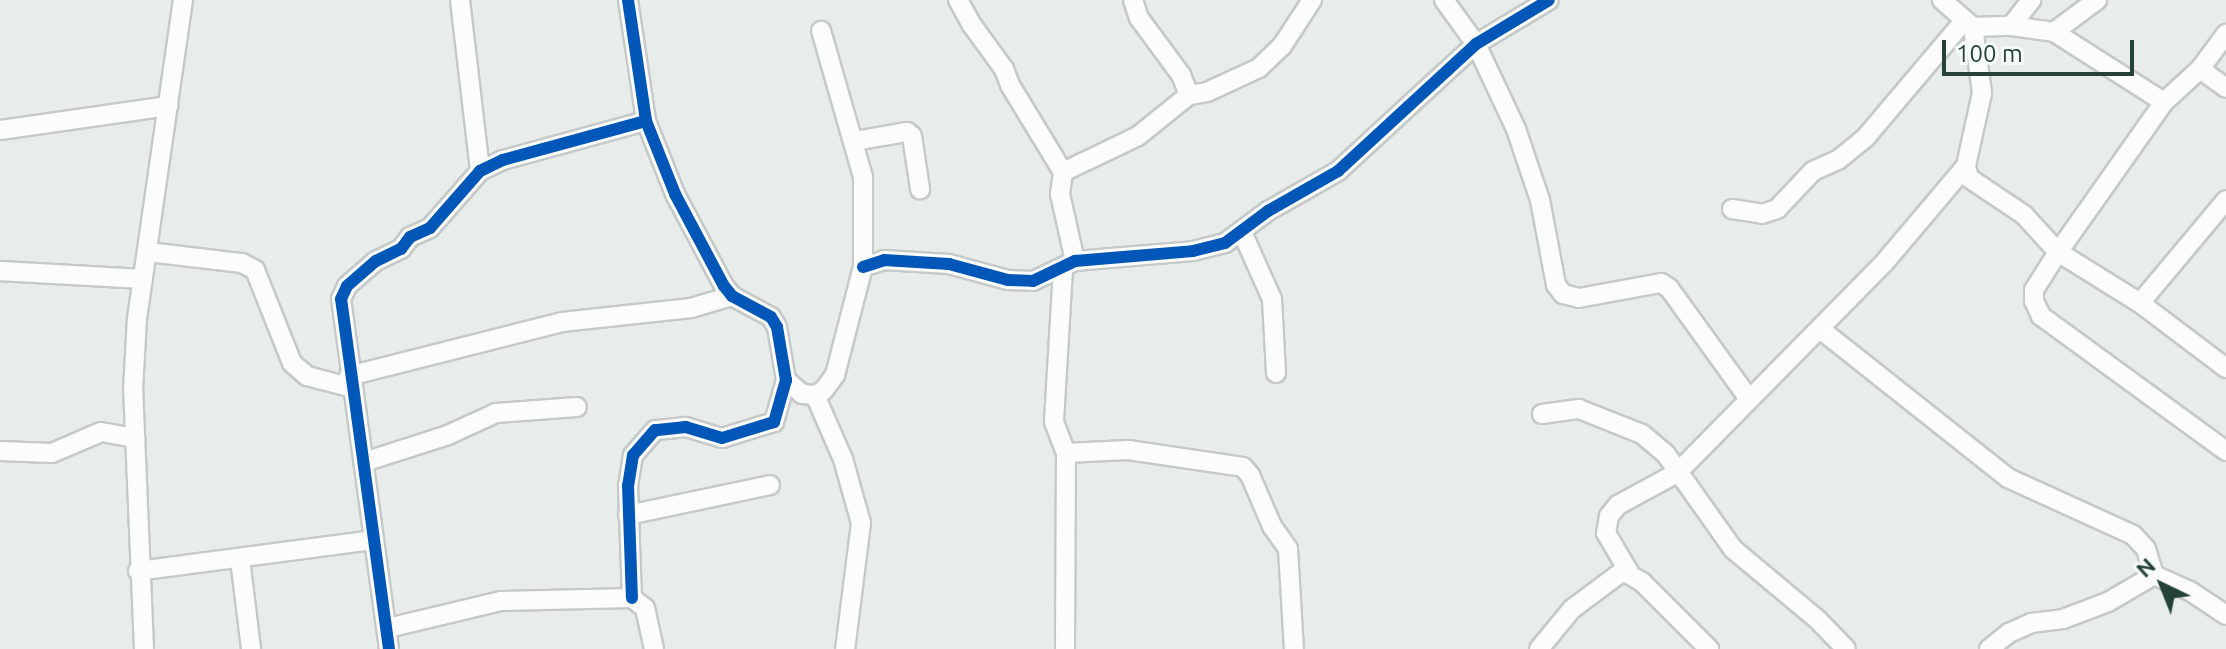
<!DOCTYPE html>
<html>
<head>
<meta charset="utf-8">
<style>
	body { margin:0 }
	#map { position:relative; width:2226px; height:649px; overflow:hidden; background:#e8edeb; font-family:Ubuntu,sans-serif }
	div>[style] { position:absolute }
	.roads { filter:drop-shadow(2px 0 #c5cac8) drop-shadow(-2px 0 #c5cac8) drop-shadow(0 2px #c5cac8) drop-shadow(0 -2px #c5cac8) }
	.minor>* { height:18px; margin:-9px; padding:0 9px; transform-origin:9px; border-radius:9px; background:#fcfcfc }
	.cycleway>* { height:12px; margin:-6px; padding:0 6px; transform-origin:6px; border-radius:6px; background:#0057b8 }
	span { translate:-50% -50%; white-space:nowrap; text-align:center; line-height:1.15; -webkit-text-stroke:8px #f7fbf9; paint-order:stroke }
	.north { position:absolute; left:2122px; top:545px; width:80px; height:80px; -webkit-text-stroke:6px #f7fbf9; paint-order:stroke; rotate:317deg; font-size:22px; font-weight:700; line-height:32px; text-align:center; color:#24423a }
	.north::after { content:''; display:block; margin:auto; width:28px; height:36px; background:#24423a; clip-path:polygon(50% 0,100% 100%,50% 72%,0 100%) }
	.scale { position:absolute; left:1942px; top:40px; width:192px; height:36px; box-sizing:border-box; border:4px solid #24423a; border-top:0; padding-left:10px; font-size:24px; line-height:28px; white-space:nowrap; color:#24423a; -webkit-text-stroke:6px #f7fbf9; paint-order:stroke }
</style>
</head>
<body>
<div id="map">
	<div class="roads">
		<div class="minor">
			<div style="left:460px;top:0;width:172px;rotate:83.3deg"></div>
			<div style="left:628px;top:0;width:122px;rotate:81.5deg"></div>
			<div style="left:646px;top:121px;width:79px;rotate:68.3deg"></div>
			<div style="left:675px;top:194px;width:104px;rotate:62deg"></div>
			<div style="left:724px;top:286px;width:13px;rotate:51deg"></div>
			<div style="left:732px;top:296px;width:44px;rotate:28.3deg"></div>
			<div style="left:771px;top:317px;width:12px;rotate:59deg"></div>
			<div style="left:777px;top:327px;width:54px;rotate:80.4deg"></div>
			<div style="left:786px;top:380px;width:44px;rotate:105.9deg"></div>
			<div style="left:774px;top:422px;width:54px;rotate:162.9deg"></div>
			<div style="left:722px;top:438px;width:38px;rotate:-163deg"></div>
			<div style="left:686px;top:427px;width:31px;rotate:174deg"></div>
			<div style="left:655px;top:430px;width:33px;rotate:131deg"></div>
			<div style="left:633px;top:455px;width:30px;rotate:99deg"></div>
			<div style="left:628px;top:485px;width:113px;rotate:88deg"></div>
			<div style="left:958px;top:0;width:29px;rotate:61deg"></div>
			<div style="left:972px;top:25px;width:54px;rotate:54deg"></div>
			<div style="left:1004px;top:69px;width:17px;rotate:69deg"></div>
			<div style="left:1010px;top:85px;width:102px;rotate:58.7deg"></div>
			<div style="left:1133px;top:0;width:19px;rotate:72deg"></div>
			<div style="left:1139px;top:18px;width:71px;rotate:53.6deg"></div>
			<div style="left:1181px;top:75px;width:22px;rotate:68deg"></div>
			<div style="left:1189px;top:95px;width:18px;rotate:-9deg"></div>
			<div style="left:1207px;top:92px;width:57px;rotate:-24.8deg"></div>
			<div style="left:1259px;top:68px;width:32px;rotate:-44deg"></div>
			<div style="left:1282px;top:46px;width:55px;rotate:-56.9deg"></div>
			<div style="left:1444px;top:0;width:54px;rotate:54deg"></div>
			<div style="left:1476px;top:44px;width:94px;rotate:64.8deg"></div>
			<div style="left:1516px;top:129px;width:75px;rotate:71.3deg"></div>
			<div style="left:1540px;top:200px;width:86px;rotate:79.3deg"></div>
			<div style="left:1556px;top:285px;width:11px;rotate:52deg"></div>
			<div style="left:1563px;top:294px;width:16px;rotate:14deg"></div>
			<div style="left:1579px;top:298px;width:83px;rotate:-10.4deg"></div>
			<div style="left:1661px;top:283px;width:9px;rotate:32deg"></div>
			<div style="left:1669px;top:288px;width:137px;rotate:54.2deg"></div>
			<div style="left:1942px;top:0;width:41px;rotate:41.1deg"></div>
			<div style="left:1973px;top:27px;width:38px;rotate:-2deg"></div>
			<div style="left:2011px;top:26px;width:43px;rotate:7.9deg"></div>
			<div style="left:2054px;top:32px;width:130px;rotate:32.5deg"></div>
			<div style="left:2164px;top:102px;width:49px;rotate:-42.5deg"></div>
			<div style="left:2200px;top:69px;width:32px;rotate:36deg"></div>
			<div style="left:2011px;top:26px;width:33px;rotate:-52deg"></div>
			<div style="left:1973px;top:27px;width:67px;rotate:82.2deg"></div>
			<div style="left:1982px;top:93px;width:75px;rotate:102.4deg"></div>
			<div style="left:1966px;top:166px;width:12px;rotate:76deg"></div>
			<div style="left:1969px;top:178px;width:66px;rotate:33.9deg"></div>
			<div style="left:2024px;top:215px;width:50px;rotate:47.4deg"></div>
			<div style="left:2058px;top:252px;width:97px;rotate:31.9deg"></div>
			<div style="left:2140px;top:303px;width:108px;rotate:37.1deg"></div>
			<div style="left:2054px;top:32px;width:54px;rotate:-36.7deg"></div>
			<div style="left:2200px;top:69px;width:44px;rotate:-53.4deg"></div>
			<div style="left:2164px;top:102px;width:184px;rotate:125.2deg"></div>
			<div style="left:2058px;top:252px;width:45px;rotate:122.3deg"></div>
			<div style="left:2034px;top:290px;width:11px;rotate:90deg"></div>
			<div style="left:2034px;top:301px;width:17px;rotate:65deg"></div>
			<div style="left:2041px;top:316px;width:229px;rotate:36.1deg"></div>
			<div style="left:0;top:130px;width:170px;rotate:-8.1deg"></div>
			<div style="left:855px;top:141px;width:53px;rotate:-9.8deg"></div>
			<div style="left:907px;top:132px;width:6px;rotate:39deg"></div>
			<div style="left:912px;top:136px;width:54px;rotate:81.4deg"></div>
			<div style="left:1732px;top:209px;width:30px;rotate:9deg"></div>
			<div style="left:1762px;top:214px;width:16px;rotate:-18deg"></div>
			<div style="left:1777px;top:209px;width:52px;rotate:-46.5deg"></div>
			<div style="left:1813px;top:171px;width:27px;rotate:-24deg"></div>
			<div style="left:1838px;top:160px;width:36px;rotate:-39deg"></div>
			<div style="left:1866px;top:137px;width:153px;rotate:-49.8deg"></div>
			<div style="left:1242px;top:232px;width:73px;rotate:65.9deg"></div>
			<div style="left:1272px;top:299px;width:74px;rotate:86.9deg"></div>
			<div style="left:148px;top:252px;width:95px;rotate:6.7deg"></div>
			<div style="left:242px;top:263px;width:15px;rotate:28deg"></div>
			<div style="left:255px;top:270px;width:100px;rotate:68.3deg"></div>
			<div style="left:292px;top:363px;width:20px;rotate:41deg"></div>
			<div style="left:307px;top:376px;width:48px;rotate:14.6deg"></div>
			<div style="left:1075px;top:261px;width:69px;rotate:-102.6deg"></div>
			<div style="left:1060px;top:194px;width:22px;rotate:-82deg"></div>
			<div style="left:1063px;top:172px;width:83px;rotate:-25.6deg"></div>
			<div style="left:1138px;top:136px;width:65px;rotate:-38.8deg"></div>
			<div style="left:863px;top:267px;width:22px;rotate:-18deg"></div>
			<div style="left:884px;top:260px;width:65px;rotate:3.5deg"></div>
			<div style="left:949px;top:264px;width:61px;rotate:15.2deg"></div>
			<div style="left:1008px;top:280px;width:25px;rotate:2deg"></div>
			<div style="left:1033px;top:281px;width:47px;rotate:-25.5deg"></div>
			<div style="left:1075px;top:261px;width:118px;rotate:-4.8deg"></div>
			<div style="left:1193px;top:251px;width:33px;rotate:-14deg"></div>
			<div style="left:1225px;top:243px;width:54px;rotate:-36.7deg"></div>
			<div style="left:1268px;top:211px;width:81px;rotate:-29.7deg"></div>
			<div style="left:1338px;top:171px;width:188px;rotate:-42.6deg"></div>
			<div style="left:1476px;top:44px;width:85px;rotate:-31.1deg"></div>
			<div style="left:1063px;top:269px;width:153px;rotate:93.4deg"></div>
			<div style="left:1054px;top:422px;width:33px;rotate:69deg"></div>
			<div style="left:1066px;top:453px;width:196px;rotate:90.3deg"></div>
			<div style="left:0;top:271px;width:143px;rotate:3.2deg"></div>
			<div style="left:2140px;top:303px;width:134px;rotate:-50.1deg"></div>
			<div style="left:1820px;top:329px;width:240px;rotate:38.4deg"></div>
			<div style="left:2008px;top:478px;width:137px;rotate:24.5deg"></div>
			<div style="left:2133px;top:535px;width:19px;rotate:47deg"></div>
			<div style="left:2146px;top:549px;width:27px;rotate:73deg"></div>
			<div style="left:349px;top:376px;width:220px;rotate:-14.2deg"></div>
			<div style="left:562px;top:322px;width:130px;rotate:-6.2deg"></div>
			<div style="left:691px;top:308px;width:43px;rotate:-16.3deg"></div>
			<div style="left:786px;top:380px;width:21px;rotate:41deg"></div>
			<div style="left:802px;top:394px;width:13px;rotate:4deg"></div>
			<div style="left:815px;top:395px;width:10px;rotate:-29deg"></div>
			<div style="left:824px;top:390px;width:19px;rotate:-54deg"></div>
			<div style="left:835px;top:375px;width:112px;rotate:-75.5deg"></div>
			<div style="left:863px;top:267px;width:90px;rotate:-90deg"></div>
			<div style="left:863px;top:177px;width:152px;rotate:-106deg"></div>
			<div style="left:815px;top:395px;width:70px;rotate:66.4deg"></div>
			<div style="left:843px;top:459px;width:66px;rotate:74.3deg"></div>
			<div style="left:861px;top:523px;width:127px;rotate:97.2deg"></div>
			<div style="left:1542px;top:414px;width:37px;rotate:-8deg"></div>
			<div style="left:1579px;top:409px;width:68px;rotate:21.6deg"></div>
			<div style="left:1642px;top:434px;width:30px;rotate:40deg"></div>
			<div style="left:1665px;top:453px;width:118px;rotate:54.7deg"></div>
			<div style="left:1733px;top:549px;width:111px;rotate:39.9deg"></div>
			<div style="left:1818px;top:620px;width:40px;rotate:46deg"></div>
			<div style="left:0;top:451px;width:52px;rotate:2.2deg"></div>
			<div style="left:52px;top:453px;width:53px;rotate:-23.2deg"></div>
			<div style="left:101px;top:432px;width:35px;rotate:10deg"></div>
			<div style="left:1066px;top:453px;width:62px;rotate:-2.8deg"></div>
			<div style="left:1128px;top:450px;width:116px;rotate:8.4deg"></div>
			<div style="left:1243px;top:467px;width:11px;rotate:49deg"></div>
			<div style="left:1250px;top:475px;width:56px;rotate:66.7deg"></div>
			<div style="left:1272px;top:526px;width:28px;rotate:55deg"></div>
			<div style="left:1288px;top:549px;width:100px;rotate:86.6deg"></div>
			<div style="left:364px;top:462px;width:88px;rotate:-17.8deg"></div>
			<div style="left:448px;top:435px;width:53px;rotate:-24.6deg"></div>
			<div style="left:496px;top:413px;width:81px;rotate:-4.2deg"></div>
			<div style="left:628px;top:515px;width:145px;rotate:-11.9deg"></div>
			<div style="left:240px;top:559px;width:91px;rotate:83deg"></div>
			<div style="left:138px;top:571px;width:237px;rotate:-7.5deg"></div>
			<div style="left:1629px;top:572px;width:45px;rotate:-120.5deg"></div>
			<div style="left:1606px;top:533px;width:17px;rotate:-80deg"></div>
			<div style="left:1609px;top:516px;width:14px;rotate:-51deg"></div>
			<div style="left:1618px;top:505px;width:67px;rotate:-28.5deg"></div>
			<div style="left:1677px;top:473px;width:295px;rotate:-45.4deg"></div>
			<div style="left:1884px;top:263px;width:127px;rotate:-49.8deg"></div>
			<div style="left:388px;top:628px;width:116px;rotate:-13.4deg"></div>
			<div style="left:501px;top:601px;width:131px;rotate:-1.3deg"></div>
			<div style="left:632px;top:598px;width:16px;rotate:38deg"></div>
			<div style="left:645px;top:608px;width:42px;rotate:77.6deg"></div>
			<div style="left:144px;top:649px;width:259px;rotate:-92.4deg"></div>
			<div style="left:133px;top:390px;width:71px;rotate:-86.8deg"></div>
			<div style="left:137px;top:319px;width:322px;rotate:-81.8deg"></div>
			<div style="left:389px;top:649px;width:353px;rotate:-97.8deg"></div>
			<div style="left:341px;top:299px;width:14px;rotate:-65deg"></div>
			<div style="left:347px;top:286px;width:38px;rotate:-41deg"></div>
			<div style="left:376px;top:261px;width:28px;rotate:-26deg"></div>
			<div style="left:401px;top:249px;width:15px;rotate:-53deg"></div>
			<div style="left:410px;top:237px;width:22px;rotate:-24deg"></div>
			<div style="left:430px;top:228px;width:76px;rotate:-48.7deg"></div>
			<div style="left:480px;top:171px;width:25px;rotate:-26deg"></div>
			<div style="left:503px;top:160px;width:148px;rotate:-15.3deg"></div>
			<div style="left:1539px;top:649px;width:52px;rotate:-50.5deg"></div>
			<div style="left:1572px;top:609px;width:64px;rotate:-36.7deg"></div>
			<div style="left:1623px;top:571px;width:22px;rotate:30deg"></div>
			<div style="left:1642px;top:582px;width:95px;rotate:45deg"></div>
			<div style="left:1989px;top:649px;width:26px;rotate:-39deg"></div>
			<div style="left:2009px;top:633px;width:24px;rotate:-24deg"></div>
			<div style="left:2031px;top:623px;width:32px;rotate:-7deg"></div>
			<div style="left:2063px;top:619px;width:48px;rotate:-20.7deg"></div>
			<div style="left:2108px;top:602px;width:53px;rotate:-30.4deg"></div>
			<div style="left:2154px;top:575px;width:39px;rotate:24deg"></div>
			<div style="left:2190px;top:591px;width:43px;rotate:33.7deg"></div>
		</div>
	</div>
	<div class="cycleway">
		<div style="left:628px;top:0;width:122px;rotate:81.5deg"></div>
		<div style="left:646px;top:121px;width:79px;rotate:68.3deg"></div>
		<div style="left:675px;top:194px;width:104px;rotate:62deg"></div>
		<div style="left:724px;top:286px;width:13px;rotate:51deg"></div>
		<div style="left:732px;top:296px;width:44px;rotate:28.3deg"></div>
		<div style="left:771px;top:317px;width:12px;rotate:59deg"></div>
		<div style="left:777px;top:327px;width:54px;rotate:80.4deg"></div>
		<div style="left:786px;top:380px;width:44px;rotate:105.9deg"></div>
		<div style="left:774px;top:422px;width:54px;rotate:162.9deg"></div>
		<div style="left:722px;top:438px;width:38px;rotate:-163deg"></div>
		<div style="left:686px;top:427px;width:31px;rotate:174deg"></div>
		<div style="left:655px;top:430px;width:33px;rotate:131deg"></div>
		<div style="left:633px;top:455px;width:30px;rotate:99deg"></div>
		<div style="left:628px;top:485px;width:113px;rotate:88deg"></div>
		<div style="left:863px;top:267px;width:22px;rotate:-18deg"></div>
		<div style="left:884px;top:260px;width:65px;rotate:3.5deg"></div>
		<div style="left:949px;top:264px;width:61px;rotate:15.2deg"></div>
		<div style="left:1008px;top:280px;width:25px;rotate:2deg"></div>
		<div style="left:1033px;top:281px;width:47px;rotate:-25.5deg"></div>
		<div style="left:1075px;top:261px;width:118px;rotate:-4.8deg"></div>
		<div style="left:1193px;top:251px;width:33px;rotate:-14deg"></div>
		<div style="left:1225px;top:243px;width:54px;rotate:-36.7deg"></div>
		<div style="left:1268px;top:211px;width:81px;rotate:-29.7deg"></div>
		<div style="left:1338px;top:171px;width:188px;rotate:-42.6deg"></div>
		<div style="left:1476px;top:44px;width:85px;rotate:-31.1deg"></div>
		<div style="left:389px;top:649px;width:353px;rotate:-97.8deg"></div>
		<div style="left:341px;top:299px;width:14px;rotate:-65deg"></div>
		<div style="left:347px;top:286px;width:38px;rotate:-41deg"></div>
		<div style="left:376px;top:261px;width:28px;rotate:-26deg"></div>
		<div style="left:401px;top:249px;width:15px;rotate:-53deg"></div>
		<div style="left:410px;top:237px;width:22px;rotate:-24deg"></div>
		<div style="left:430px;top:228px;width:76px;rotate:-48.7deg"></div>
		<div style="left:480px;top:171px;width:25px;rotate:-26deg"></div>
		<div style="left:503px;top:160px;width:148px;rotate:-15.3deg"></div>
	</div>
	<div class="north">N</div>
	<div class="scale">100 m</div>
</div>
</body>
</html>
